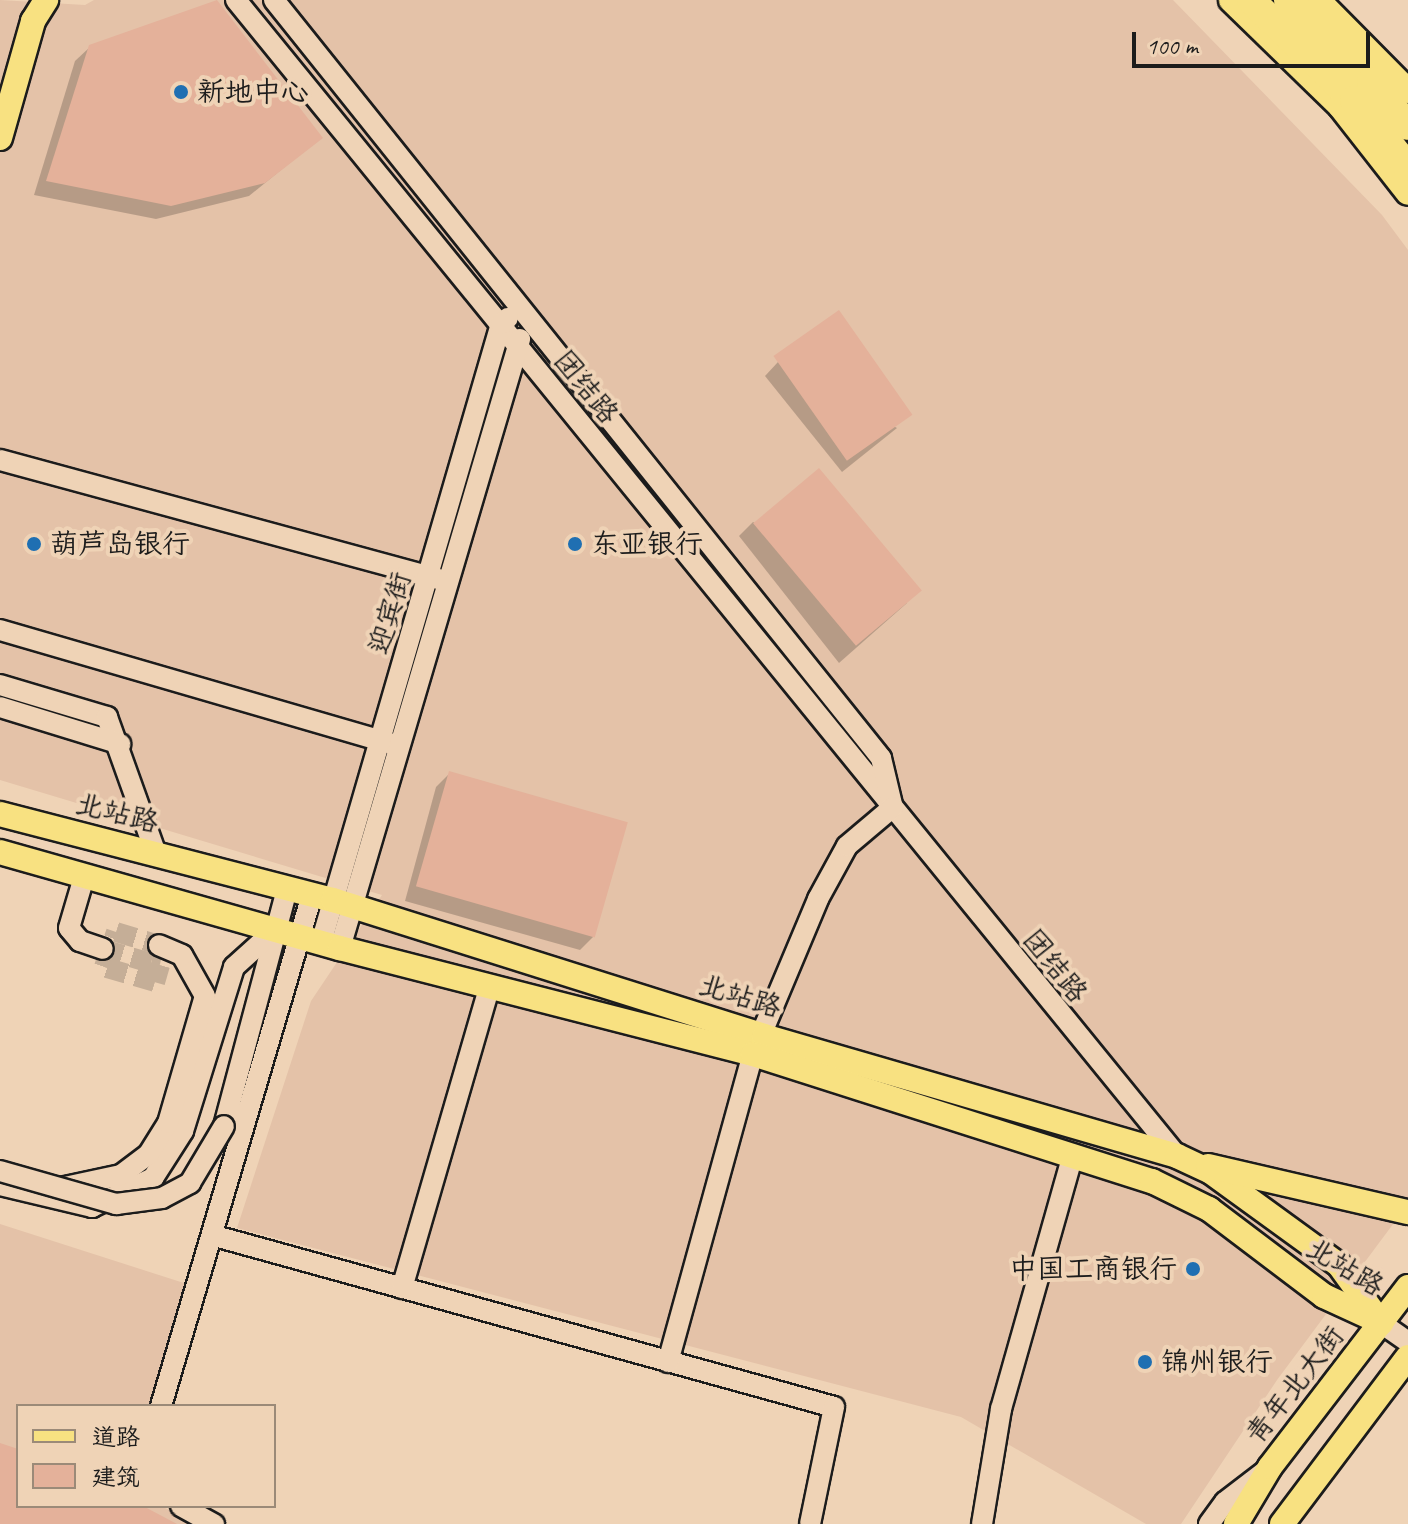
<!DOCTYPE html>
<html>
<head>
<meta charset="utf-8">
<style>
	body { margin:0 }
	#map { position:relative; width:1408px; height:1524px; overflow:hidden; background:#efd3b6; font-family:Caveat,"LXGW WenKai TC",sans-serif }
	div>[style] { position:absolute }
	.built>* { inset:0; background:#e4c2a8 }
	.shadow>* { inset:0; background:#0003 }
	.building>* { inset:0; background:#e4b19a; transform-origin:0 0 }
	.minor-tunnel>* { height:20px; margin-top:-10px; transform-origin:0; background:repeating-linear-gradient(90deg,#c5ae97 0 20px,transparent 0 30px) }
	.roads { filter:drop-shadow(2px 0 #1c1c1c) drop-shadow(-2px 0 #1c1c1c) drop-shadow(0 2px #1c1c1c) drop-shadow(0 -2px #1c1c1c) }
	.minor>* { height:20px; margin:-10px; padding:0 10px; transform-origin:10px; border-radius:10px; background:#efd3b6 }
	.major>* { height:24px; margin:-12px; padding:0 12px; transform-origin:12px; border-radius:12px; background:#f8e181 }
	.highway>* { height:28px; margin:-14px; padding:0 14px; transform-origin:14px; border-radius:14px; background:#f8e181 }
	.bridges { filter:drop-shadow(2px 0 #1c1c1c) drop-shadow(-2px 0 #1c1c1c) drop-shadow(0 2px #1c1c1c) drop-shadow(0 -2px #1c1c1c) }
	.minor-bridge>* { height:20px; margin:-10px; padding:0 10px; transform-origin:10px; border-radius:10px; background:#efd3b6 }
	.dots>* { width:22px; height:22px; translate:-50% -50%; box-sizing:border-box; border:4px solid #efd3b6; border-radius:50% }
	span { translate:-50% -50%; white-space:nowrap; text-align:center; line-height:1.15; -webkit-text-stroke:8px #efd3b6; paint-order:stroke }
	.poi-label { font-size:28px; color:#1c1c1c }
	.left { translate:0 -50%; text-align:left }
	.right { translate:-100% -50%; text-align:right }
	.street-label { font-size:28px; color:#1c1c1c }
	.legend { position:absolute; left:16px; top:1404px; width:260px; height:104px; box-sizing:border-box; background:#efd3b6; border:2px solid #9b8a78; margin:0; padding:10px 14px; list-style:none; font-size:24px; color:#1c1c1c }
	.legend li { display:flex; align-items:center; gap:16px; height:40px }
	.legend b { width:40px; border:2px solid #9b8a78 }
	.scale { position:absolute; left:1132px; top:32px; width:238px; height:36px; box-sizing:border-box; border:4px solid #1c1c1c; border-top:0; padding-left:10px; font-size:24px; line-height:28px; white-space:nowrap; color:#1c1c1c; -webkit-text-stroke:6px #efd3b6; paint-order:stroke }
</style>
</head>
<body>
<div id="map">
	<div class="built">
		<div style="clip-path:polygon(0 0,85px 5px,94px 0,1173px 0,1382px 215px,1408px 250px,1408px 1204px,1277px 1380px,1181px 1524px,1146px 1524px,961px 1417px,237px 1228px,311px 1001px,382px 895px,0 780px)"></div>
		<div style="clip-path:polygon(0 1224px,187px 1284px,153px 1406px,18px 1406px,18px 1506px,161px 1506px,198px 1524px,0 1524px)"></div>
	</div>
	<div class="shadow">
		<div style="clip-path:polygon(90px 47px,320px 138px,249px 196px,156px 219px,34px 195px,75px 61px)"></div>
		<div style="clip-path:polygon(778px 362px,897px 428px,842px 472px,765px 376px)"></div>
		<div style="clip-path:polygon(753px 522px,907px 603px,839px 663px,739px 536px)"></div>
		<div style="clip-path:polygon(450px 773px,594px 936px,580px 950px,405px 901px,436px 787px)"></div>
	</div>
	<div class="building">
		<div style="clip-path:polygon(217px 0,323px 138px,265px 183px,171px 206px,46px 181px,89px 45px)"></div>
		<div style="left:839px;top:310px;width:128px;height:80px;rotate:55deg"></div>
		<div style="left:819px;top:468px;width:160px;height:86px;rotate:50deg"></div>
		<div style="left:449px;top:771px;width:186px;height:120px;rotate:16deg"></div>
		<div style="clip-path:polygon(0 1443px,18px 1449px,18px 1506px,143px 1506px,177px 1524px,0 1524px)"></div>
	</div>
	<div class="minor-tunnel">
		<div style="left:103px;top:949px;width:50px;rotate:16.3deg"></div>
		<div style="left:151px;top:963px;width:9px;rotate:13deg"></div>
		<div style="left:160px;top:965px;width:18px;rotate:106deg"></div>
		<div style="left:155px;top:982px;width:53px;rotate:-163.6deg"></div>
		<div style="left:104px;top:967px;width:37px;rotate:-71deg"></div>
		<div style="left:116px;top:932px;width:45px;rotate:16.8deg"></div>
	</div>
	<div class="roads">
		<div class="minor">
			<div style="left:236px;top:0;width:1491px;rotate:50.85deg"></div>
			<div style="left:274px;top:0;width:971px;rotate:51.31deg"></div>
			<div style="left:881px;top:758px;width:47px;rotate:76.6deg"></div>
			<div style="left:0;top:460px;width:459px;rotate:15.2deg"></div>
			<div style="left:0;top:630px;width:409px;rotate:16.2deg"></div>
			<div style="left:0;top:685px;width:112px;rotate:16.7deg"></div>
			<div style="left:107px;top:717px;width:145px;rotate:70.3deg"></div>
			<div style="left:0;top:707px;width:126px;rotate:17.1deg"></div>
			<div style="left:84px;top:877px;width:53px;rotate:106.4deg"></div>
			<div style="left:69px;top:928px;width:17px;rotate:50deg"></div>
			<div style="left:80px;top:941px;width:24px;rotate:19deg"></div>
			<div style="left:321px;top:943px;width:645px;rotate:-73.79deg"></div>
			<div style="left:501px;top:324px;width:9px;rotate:-41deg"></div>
			<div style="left:340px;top:948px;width:635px;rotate:-73.53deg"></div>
			<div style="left:224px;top:1126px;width:245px;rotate:-75.1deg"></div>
			<div style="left:0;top:1185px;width:95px;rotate:13.4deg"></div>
			<div style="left:92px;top:1207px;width:68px;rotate:-25.4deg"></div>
			<div style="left:153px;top:1178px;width:56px;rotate:-57.4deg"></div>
			<div style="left:183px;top:1131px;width:172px;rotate:-72.7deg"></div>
			<div style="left:234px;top:967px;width:55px;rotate:-42.1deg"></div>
			<div style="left:60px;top:1188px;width:62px;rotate:-12deg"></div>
			<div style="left:121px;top:1175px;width:34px;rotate:-37deg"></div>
			<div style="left:148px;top:1155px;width:38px;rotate:-58deg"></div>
			<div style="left:168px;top:1123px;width:132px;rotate:-73.8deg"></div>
			<div style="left:205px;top:996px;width:47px;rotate:-119.3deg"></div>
			<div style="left:182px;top:955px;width:25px;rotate:-157deg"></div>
			<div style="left:215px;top:1236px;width:642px;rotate:15.44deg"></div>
			<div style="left:834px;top:1407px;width:119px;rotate:101.6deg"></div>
			<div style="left:402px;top:1288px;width:315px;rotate:-73.8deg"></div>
			<div style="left:1381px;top:1323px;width:33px;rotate:35deg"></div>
			<div style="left:668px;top:1362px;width:320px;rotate:-74.6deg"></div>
			<div style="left:753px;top:1054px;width:168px;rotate:-67.2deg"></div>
			<div style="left:818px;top:899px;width:60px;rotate:-61.3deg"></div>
			<div style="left:847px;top:846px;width:59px;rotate:-40.2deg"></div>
			<div style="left:161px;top:1406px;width:533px;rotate:-73.54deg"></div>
			<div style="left:181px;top:1506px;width:38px;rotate:29deg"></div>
			<div style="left:982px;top:1524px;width:117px;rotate:-80.6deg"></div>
			<div style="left:1001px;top:1409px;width:261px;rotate:-74.2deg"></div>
			<div style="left:1209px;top:1524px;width:27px;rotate:-54deg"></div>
			<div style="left:1225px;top:1502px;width:49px;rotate:-37.6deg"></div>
		</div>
		<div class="major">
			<div style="left:1231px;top:0;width:152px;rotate:44.2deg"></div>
			<div style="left:1340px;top:106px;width:110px;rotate:52deg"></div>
			<div style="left:1318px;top:0;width:128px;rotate:45.3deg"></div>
			<div style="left:0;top:138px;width:122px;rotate:-74.2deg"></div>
			<div style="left:33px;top:21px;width:25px;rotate:-58deg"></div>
			<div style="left:0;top:814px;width:344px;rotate:14.5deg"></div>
			<div style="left:333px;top:900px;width:452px;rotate:17.5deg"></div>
			<div style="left:764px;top:1036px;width:430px;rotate:16.2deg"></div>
			<div style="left:1177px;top:1156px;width:38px;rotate:25deg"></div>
			<div style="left:1211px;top:1172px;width:158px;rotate:36deg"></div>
			<div style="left:1339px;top:1265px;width:72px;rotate:54.1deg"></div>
			<div style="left:0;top:852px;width:353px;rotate:15.8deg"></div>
			<div style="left:340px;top:948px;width:426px;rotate:14.4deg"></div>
			<div style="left:753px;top:1054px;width:419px;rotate:17.7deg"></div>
			<div style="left:1152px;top:1181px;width:64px;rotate:26.2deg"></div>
			<div style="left:1209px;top:1209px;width:144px;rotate:37.1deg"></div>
			<div style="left:1324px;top:1296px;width:60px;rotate:24.8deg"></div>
			<div style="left:1208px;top:1166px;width:205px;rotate:13deg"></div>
			<div style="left:1236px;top:1524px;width:66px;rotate:-59.2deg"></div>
			<div style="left:1270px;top:1467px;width:227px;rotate:-52.5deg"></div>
			<div style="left:1282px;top:1524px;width:209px;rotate:-53deg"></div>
		</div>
		<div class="highway">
			<div style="left:1251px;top:0;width:144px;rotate:44.2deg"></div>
			<div style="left:1354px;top:100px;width:86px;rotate:51.1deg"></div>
			<div style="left:1288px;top:0;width:116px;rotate:44.3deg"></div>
			<div style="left:1371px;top:81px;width:58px;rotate:50.6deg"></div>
		</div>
	</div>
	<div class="bridges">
		<div class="minor-bridge">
			<div style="left:0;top:1171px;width:121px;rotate:15.9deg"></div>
			<div style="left:116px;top:1204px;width:46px;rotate:-7.4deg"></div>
			<div style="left:162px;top:1198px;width:32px;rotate:-28deg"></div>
			<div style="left:190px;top:1183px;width:66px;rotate:-59.2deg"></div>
		</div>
	</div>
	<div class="dots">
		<div style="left:181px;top:92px;background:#1f6fb2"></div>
		<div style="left:34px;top:544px;background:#1f6fb2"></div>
		<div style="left:575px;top:544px;background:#1f6fb2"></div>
		<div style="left:1193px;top:1269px;background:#1f6fb2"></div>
		<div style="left:1145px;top:1362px;background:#1f6fb2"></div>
	</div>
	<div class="poi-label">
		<span class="left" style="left:197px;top:92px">新地中心</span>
		<span class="left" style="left:50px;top:544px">葫芦岛银行</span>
		<span class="left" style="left:591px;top:544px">东亚银行</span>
		<span class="right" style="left:1177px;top:1269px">中国工商银行</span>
		<span class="left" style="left:1161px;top:1362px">锦州银行</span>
	</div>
	<div class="street-label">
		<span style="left:586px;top:387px;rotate:51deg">团结路</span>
		<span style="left:390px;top:613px;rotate:-73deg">迎宾街</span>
		<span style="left:117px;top:813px;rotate:14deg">北站路</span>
		<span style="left:1055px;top:966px;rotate:51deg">团结路</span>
		<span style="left:740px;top:996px;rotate:17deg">北站路</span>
		<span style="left:1345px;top:1267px;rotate:31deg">北站路</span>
		<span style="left:1295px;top:1385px;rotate:-52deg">青年北大街</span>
	</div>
	<ul class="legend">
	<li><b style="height:10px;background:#f8e181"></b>道路</li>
	<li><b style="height:22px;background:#e4b19a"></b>建筑</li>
	</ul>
	<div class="scale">100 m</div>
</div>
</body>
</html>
